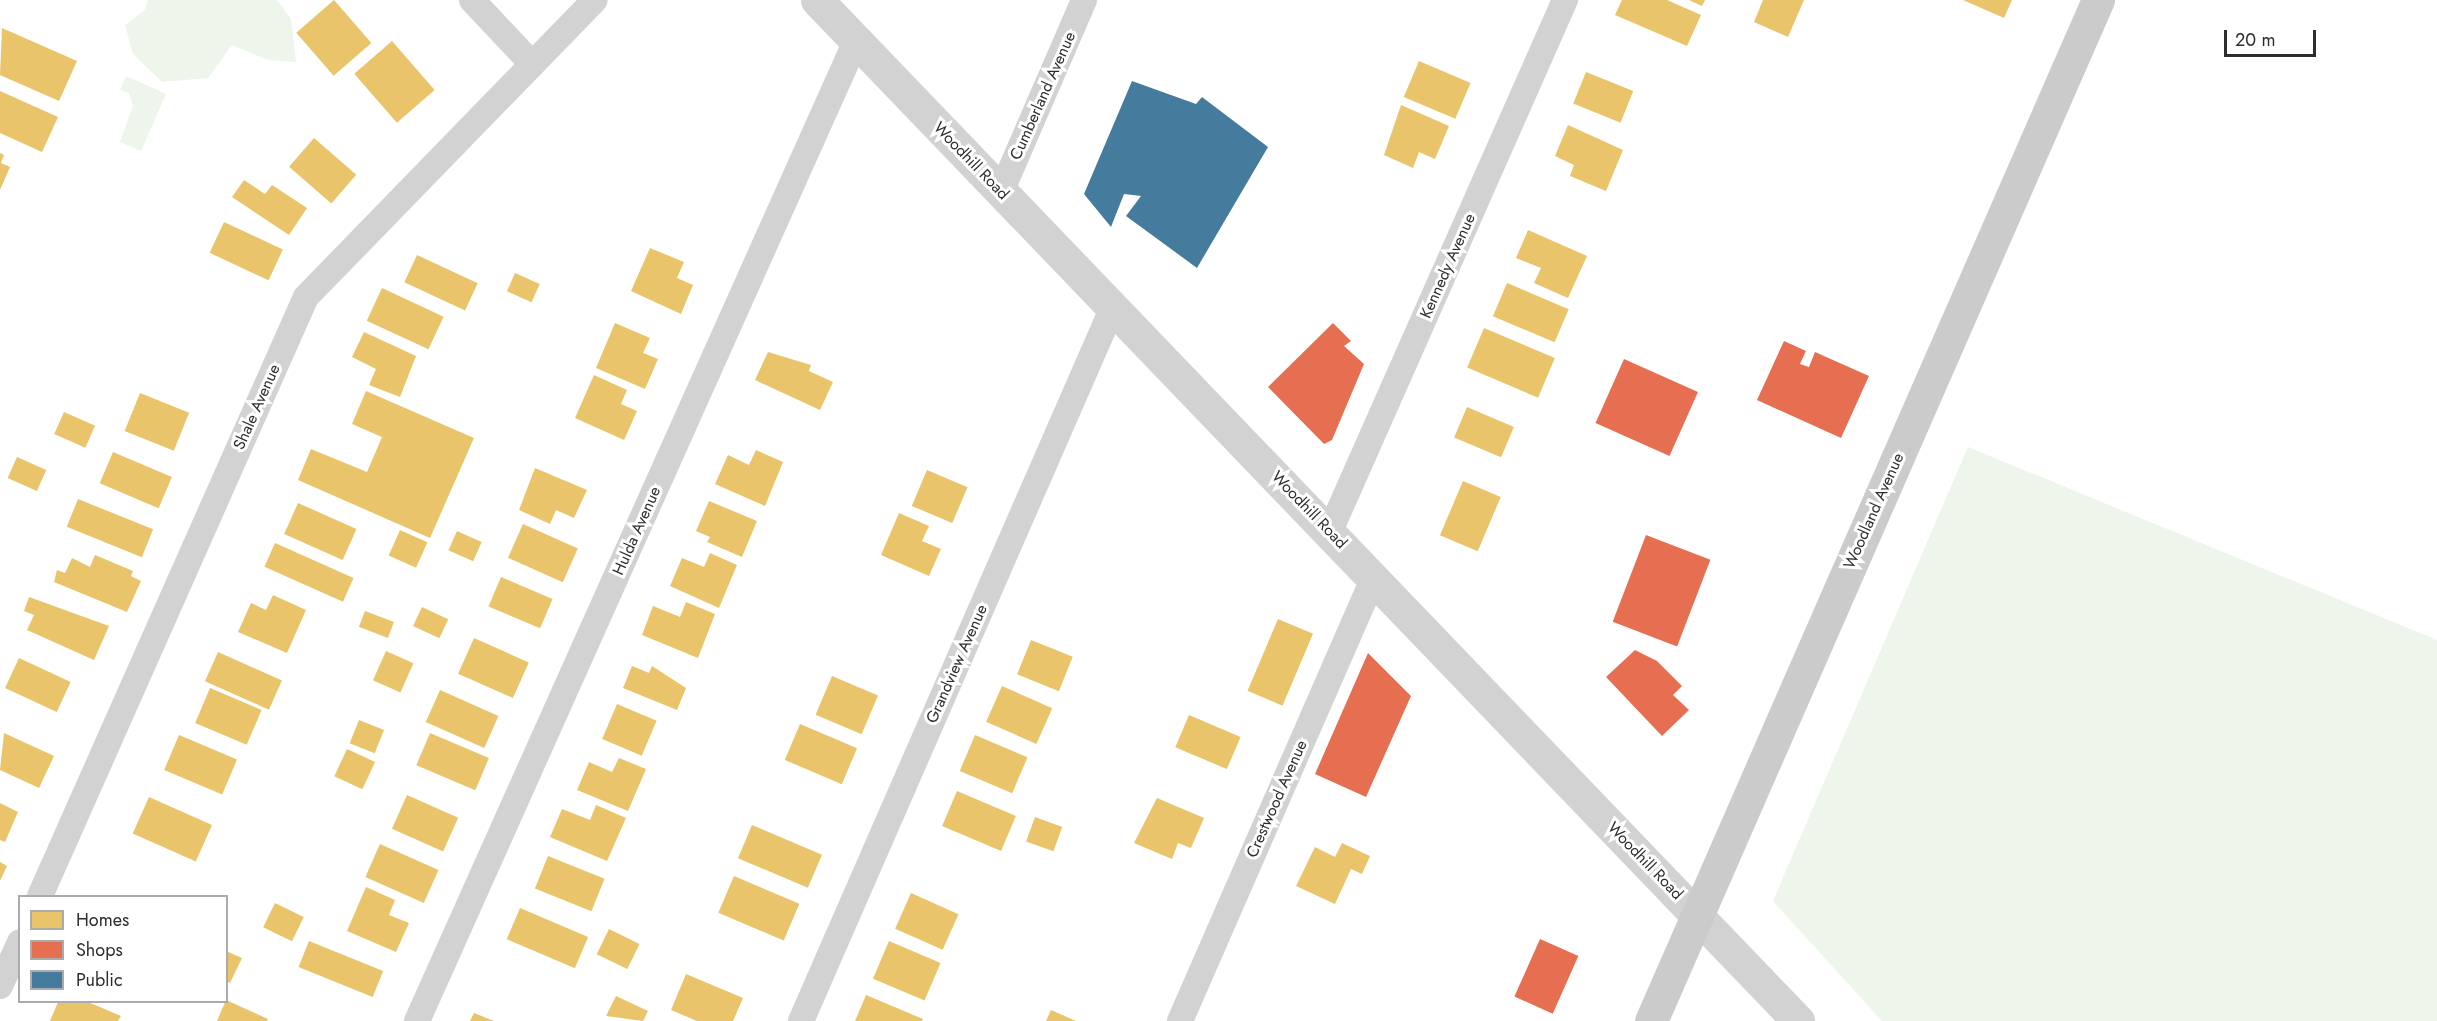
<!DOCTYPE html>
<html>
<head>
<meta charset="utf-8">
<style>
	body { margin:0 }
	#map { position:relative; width:2437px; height:1021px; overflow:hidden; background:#fff; font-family:Jost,sans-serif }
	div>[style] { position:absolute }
	.green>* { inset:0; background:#eef5eb }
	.homes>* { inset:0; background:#e9c46a; transform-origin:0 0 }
	.shops>* { inset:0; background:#e76f51; transform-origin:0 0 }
	.public>* { inset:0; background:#457b9d }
	.minor>* { height:26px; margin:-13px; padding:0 13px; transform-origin:13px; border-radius:13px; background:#d2d2d2 }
	.tertiary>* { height:33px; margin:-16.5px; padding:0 16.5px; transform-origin:16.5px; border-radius:16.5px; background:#d2d2d2 }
	.secondary>* { height:33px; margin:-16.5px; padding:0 16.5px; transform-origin:16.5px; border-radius:16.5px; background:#cbcbcb }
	span { translate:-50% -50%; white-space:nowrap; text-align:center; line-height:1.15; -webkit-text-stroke:6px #fff; paint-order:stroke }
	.street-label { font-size:16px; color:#2d2d2d }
	.legend { position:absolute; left:18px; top:895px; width:210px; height:108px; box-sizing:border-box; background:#fff; border:2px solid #ababab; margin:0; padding:8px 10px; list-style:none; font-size:18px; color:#2d2d2d }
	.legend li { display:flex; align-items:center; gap:12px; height:30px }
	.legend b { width:30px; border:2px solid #ababab }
	.scale { position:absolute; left:2224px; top:30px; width:92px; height:27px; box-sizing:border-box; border:3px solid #2d2d2d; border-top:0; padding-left:8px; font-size:18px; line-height:21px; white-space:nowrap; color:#2d2d2d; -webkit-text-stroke:4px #fff; paint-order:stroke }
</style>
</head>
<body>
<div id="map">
	<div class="green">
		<div style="clip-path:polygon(148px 0,277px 0,291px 19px,296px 62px,268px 60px,232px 45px,208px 78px,162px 82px,133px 54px,125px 25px,145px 10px)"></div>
		<div style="clip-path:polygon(126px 76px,166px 94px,141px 151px,120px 142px,133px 106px,129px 93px,120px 90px)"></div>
		<div style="clip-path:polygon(1968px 447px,2437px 640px,2437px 1021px,1882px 1021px,1773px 901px)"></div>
	</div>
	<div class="homes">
		<div style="left:334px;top:0;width:57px;height:50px;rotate:49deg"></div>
		<div style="clip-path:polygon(1622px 0,1667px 0,1701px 15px,1687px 46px,1615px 15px)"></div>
		<div style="clip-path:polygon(1689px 0,1705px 0,1702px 6px)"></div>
		<div style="clip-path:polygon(1763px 0,1804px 0,1788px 37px,1754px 22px)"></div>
		<div style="clip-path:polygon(1963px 0,2012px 0,2004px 18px)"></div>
		<div style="clip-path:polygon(2px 28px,77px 61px,59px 101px,0 75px)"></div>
		<div style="left:392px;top:41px;width:65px;height:50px;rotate:49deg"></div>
		<div style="left:1419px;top:61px;width:56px;height:39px;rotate:23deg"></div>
		<div style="left:1586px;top:72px;width:51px;height:34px;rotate:22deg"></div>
		<div style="clip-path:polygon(0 91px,58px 117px,42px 152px,0 133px)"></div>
		<div style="clip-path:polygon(1401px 105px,1449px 126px,1435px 159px,1419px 152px,1413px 168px,1384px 155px)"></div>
		<div style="clip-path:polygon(1568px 125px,1623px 150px,1606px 191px,1570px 176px,1574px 165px,1555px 156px)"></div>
		<div style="left:314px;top:138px;width:56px;height:38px;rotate:41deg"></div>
		<div style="clip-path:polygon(0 153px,4px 155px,1px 163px,10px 167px,0 190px)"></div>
		<div style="clip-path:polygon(244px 180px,265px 194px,272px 185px,307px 208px,289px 235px,232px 197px)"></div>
		<div style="left:224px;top:222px;width:65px;height:34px;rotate:25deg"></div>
		<div style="clip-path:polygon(1528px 230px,1587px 256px,1568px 298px,1534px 283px,1541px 268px,1516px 258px)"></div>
		<div style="clip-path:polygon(650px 248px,684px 262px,677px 278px,693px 285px,681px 314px,631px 291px)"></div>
		<div style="left:417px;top:255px;width:67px;height:30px;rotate:25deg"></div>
		<div style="left:515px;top:273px;width:27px;height:20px;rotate:24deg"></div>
		<div style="left:1507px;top:283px;width:67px;height:36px;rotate:23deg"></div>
		<div style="left:382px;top:288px;width:68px;height:36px;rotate:25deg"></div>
		<div style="clip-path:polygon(615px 323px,650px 338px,643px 353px,658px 359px,645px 389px,596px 368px)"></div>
		<div style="left:1484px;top:328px;width:77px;height:43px;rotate:23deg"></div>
		<div style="clip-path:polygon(364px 332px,416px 356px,400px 397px,369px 385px,376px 369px,352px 357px)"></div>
		<div style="clip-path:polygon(768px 352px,811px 365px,809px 371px,833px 382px,820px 410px,755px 380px)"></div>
		<div style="clip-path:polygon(594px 375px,627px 390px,621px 404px,637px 411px,624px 440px,575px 418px)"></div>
		<div style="clip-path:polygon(366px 391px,474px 438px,430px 538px,298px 480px,311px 449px,367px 472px,382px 437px,352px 424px)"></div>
		<div style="left:140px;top:393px;width:53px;height:41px;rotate:22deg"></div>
		<div style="left:1467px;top:407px;width:51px;height:33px;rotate:23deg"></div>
		<div style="left:64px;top:412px;width:34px;height:24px;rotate:24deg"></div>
		<div style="clip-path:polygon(756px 450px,783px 462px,765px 506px,715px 484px,728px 455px,749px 465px)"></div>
		<div style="left:113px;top:452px;width:64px;height:34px;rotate:23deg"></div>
		<div style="left:17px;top:457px;width:32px;height:23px;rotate:24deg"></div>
		<div style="clip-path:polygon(535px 468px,587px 490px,574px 518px,556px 510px,550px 524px,519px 510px)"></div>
		<div style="left:927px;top:470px;width:44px;height:39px;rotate:23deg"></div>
		<div style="left:1463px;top:481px;width:41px;height:59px;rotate:23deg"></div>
		<div style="left:78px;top:499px;width:81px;height:30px;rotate:22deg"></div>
		<div style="clip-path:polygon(709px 501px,757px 521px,742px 557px,707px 542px,710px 537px,696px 531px)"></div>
		<div style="left:298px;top:503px;width:64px;height:34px;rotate:24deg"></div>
		<div style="clip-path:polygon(899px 513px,929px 526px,922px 541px,941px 549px,929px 576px,881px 555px)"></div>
		<div style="left:523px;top:524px;width:60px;height:37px;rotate:24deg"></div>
		<div style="left:400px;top:530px;width:30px;height:28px;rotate:24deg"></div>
		<div style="left:457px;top:531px;width:27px;height:21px;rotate:24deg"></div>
		<div style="left:275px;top:543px;width:86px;height:26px;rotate:24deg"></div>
		<div style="clip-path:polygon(710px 553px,737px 565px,719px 608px,670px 586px,682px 558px,704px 567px)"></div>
		<div style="clip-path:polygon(95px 555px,133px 571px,131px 576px,141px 581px,127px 612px,54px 582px,57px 570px,65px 573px,72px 558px,90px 567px)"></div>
		<div style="left:501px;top:577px;width:56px;height:32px;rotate:23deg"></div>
		<div style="clip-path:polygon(273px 595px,306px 610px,287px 653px,238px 632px,251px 603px,266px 610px)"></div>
		<div style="clip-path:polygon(29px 597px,109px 626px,94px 660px,27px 630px,34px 615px,24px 611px)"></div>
		<div style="clip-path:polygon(686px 602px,715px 614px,698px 658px,642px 635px,653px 606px,680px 617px)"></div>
		<div style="left:422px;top:607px;width:29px;height:21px;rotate:25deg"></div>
		<div style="left:365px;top:611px;width:31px;height:17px;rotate:21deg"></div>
		<div style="left:1278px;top:619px;width:38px;height:78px;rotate:23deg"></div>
		<div style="left:474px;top:638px;width:60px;height:39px;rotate:24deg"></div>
		<div style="left:1031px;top:640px;width:45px;height:37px;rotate:22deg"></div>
		<div style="left:386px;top:651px;width:30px;height:32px;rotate:24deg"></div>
		<div style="left:218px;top:652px;width:70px;height:32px;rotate:24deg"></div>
		<div style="left:19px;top:658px;width:57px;height:33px;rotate:25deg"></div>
		<div style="clip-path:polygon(632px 666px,649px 673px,652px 666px,686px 688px,677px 710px,623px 688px)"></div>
		<div style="left:832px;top:676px;width:50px;height:42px;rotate:23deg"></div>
		<div style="left:1002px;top:686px;width:55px;height:39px;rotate:24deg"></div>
		<div style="left:210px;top:688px;width:56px;height:38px;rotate:23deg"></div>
		<div style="left:440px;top:690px;width:64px;height:35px;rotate:24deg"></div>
		<div style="left:617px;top:704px;width:43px;height:38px;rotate:23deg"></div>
		<div style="left:1189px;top:715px;width:56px;height:35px;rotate:23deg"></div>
		<div style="left:359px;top:720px;width:27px;height:25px;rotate:22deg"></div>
		<div style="left:800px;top:724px;width:62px;height:39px;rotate:23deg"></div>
		<div style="clip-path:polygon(4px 733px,54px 756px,39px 788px,0 770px)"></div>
		<div style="left:430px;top:733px;width:64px;height:35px;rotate:23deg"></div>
		<div style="left:179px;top:735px;width:63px;height:38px;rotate:23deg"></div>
		<div style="left:975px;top:735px;width:57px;height:39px;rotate:23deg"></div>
		<div style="left:347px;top:749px;width:31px;height:30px;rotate:25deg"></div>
		<div style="clip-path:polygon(619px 758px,646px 769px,628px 811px,577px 790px,589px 762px,612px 772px)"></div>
		<div style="left:957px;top:791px;width:64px;height:38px;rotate:23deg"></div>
		<div style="left:407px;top:795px;width:56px;height:37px;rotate:24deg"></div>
		<div style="left:149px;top:797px;width:69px;height:40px;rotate:24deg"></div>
		<div style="clip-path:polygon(1157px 798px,1204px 818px,1191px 848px,1178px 843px,1172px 859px,1134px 843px)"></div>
		<div style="clip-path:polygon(0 803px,18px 812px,5px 842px,0 840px)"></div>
		<div style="clip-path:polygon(596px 805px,626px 818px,607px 861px,550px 837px,562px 809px,590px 820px)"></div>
		<div style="left:1035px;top:817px;width:29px;height:26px;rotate:20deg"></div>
		<div style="left:752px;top:825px;width:76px;height:36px;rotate:23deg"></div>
		<div style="clip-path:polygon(1342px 843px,1370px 856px,1362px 874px,1351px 869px,1335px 904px,1296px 886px,1315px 847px,1335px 857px)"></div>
		<div style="left:380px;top:844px;width:64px;height:36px;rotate:24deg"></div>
		<div style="left:548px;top:856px;width:61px;height:35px;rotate:22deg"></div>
		<div style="clip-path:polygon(0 862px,7px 866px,0 881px)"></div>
		<div style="left:734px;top:876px;width:71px;height:40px;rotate:23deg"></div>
		<div style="clip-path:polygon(366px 887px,395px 900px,389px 915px,409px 923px,396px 952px,347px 931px)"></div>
		<div style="left:911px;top:893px;width:52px;height:39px;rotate:24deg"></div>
		<div style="left:275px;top:903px;width:32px;height:27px;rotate:26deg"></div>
		<div style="left:520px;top:908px;width:74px;height:34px;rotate:23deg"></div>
		<div style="left:609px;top:929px;width:34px;height:28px;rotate:26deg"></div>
		<div style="left:309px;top:941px;width:80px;height:28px;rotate:22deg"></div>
		<div style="left:889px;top:941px;width:56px;height:41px;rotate:23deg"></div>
		<div style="clip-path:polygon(226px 951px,242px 958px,230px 983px,226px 981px)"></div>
		<div style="clip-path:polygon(686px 974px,743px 998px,733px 1021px,697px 1021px,671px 1010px)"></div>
		<div style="clip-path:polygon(866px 995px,923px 1019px,922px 1021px,855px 1021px)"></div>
		<div style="clip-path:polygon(616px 996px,648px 1011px,643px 1021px,606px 1016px)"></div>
		<div style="clip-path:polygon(226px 1000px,268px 1019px,267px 1021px,217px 1021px)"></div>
		<div style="clip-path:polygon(58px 1002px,88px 1002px,121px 1016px,118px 1021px,50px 1021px)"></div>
		<div style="clip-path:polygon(1051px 1010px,1076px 1021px,1046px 1021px)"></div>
		<div style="clip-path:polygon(474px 1013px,494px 1021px,470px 1021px)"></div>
	</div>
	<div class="shops">
		<div style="clip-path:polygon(1333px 323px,1351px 341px,1344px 346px,1364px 364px,1332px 440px,1324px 444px,1268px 387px)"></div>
		<div style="clip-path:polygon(1784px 341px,1806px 351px,1800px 364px,1809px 367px,1815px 352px,1869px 376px,1841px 438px,1757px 400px)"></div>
		<div style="left:1624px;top:359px;width:81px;height:70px;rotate:24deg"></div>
		<div style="left:1646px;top:535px;width:69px;height:93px;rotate:21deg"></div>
		<div style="clip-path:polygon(1635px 650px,1657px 661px,1682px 686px,1673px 695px,1689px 710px,1662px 736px,1606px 677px)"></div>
		<div style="clip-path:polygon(1368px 653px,1411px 696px,1366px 797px,1315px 774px)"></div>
		<div style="left:1540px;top:939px;width:42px;height:63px;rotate:24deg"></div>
	</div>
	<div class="public">
		<div style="clip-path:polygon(1132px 81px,1196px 104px,1202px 97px,1268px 147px,1197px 268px,1126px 216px,1141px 196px,1124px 194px,1111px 227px,1084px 194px)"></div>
	</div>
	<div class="minor">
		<div style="left:472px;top:0;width:88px;rotate:46.8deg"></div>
		<div style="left:1001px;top:192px;width:209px;rotate:-66.6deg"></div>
		<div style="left:1330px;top:531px;width:581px;rotate:-66.13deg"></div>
		<div style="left:40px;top:896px;width:655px;rotate:-66.06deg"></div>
		<div style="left:306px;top:297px;width:414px;rotate:-45.8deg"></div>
		<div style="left:0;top:986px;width:48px;rotate:-65.6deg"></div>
		<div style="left:417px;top:1021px;width:1074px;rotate:-65.87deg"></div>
		<div style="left:801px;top:1021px;width:779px;rotate:-66.4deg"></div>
		<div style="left:1180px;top:1021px;width:484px;rotate:-66.4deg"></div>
	</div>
	<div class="tertiary">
		<div style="left:817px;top:0;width:1416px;rotate:46.14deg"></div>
	</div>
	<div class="secondary">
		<div style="left:1651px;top:1021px;width:1115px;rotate:-66.36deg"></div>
	</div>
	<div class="street-label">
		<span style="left:1043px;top:96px;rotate:-66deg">Cumberland Avenue</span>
		<span style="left:971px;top:161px;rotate:46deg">Woodhill Road</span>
		<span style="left:1448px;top:266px;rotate:-66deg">Kennedy Avenue</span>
		<span style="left:257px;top:407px;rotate:-66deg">Shale Avenue</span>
		<span style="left:1309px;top:510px;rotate:46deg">Woodhill Road</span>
		<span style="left:1874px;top:511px;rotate:-66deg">Woodland Avenue</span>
		<span style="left:637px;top:531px;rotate:-66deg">Hulda Avenue</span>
		<span style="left:957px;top:664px;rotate:-66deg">Grandview Avenue</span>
		<span style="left:1277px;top:799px;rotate:-66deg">Crestwood Avenue</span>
		<span style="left:1645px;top:861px;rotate:46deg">Woodhill Road</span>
	</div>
	<ul class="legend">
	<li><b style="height:16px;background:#e9c46a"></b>Homes</li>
	<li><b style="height:16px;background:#e76f51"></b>Shops</li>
	<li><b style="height:16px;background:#457b9d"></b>Public</li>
	</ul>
	<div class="scale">20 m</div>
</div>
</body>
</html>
